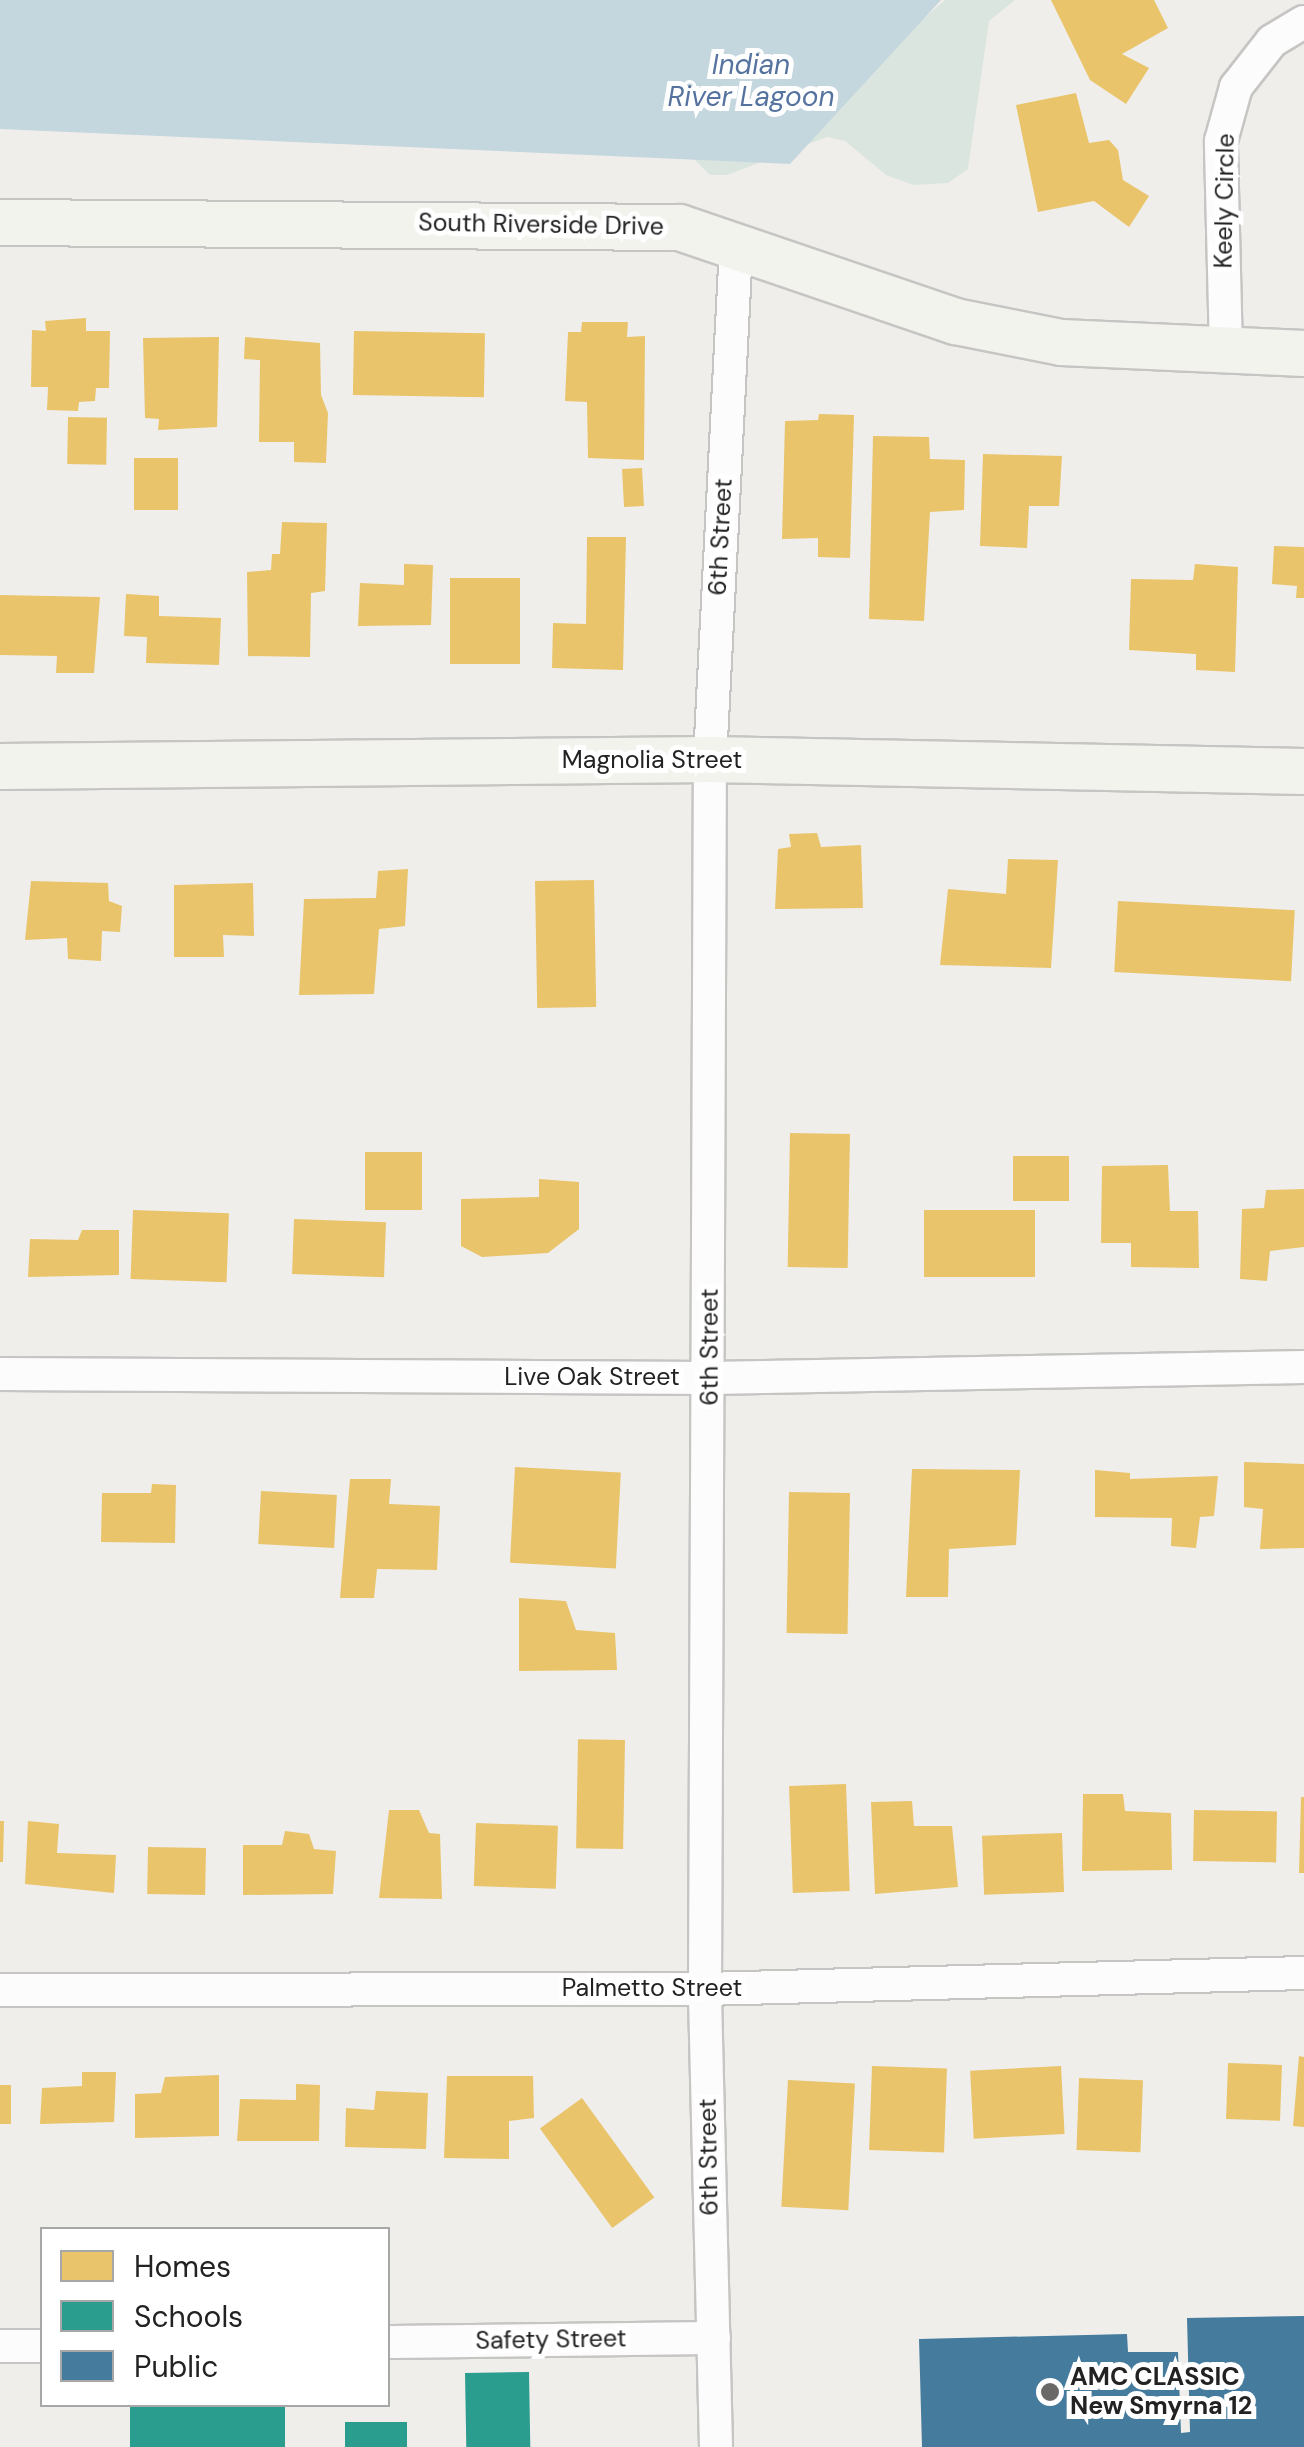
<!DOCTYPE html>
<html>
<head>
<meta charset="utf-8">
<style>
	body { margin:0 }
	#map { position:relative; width:1304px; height:2447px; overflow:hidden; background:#f0eeeb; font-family:"DM Sans",sans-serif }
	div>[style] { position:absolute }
	.wetland>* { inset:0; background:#dbe5df }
	.water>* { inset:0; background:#c4d6de }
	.homes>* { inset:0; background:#e9c46a; transform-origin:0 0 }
	.schools>* { inset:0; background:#2a9d8f; transform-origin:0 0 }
	.public>* { inset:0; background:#457b9d }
	.roads { filter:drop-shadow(2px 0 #c6c5c3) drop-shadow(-2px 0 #c6c5c3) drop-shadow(0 2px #c6c5c3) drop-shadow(0 -2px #c6c5c3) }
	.street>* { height:32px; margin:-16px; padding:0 16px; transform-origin:16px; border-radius:16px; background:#fdfcfc }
	.secondary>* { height:45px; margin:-22.5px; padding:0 22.5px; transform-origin:22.5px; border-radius:22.5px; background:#f3f3ee }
	.dots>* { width:28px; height:28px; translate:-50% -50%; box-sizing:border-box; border:5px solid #fff; border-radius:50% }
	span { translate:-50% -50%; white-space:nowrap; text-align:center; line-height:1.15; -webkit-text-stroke:10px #fff; paint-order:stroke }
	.street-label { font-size:25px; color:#222 }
	.poi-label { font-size:25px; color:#222; font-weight:700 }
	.left { translate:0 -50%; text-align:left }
	.water-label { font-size:28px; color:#56739f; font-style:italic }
	.legend { position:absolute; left:40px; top:2227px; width:350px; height:180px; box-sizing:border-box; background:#fff; border:2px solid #a7a7a7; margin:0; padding:12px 18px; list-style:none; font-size:30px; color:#222 }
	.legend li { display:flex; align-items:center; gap:20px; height:50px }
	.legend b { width:50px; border:2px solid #a7a7a7 }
</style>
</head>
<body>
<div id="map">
	<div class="wetland">
		<div style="clip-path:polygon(945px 0,1015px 0,989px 21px,968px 169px,948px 183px,913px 185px,886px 175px,845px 141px,827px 137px,727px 175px,710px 175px,684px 149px,863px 71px)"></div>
	</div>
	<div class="water">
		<div style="clip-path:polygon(0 0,941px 0,790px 164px,0 129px)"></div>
	</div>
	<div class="homes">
		<div style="clip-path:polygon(1051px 0,1154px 0,1168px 28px,1122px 54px,1149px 68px,1126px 104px,1090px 80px)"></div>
		<div style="clip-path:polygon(1076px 93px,1089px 143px,1109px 140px,1118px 150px,1123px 180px,1149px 196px,1129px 227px,1094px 201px,1038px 212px,1016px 105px)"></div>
		<div style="clip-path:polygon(86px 318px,86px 331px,110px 331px,109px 388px,96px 388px,95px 401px,79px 402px,78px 411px,47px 410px,48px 387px,31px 387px,32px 330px,46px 331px,45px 321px)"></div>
		<div style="clip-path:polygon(582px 322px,628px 322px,627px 337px,645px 336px,644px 460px,588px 458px,587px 402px,565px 401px,568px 332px,581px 332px)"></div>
		<div style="left:354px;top:331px;width:131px;height:64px;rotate:1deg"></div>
		<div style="clip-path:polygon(219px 337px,217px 427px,158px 430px,159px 419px,145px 418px,143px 338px)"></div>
		<div style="clip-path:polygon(245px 337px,320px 343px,321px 395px,328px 413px,326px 463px,294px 462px,294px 442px,259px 442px,260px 360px,244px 359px)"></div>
		<div style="clip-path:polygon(819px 414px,854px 415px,850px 558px,818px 557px,818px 538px,782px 539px,785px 421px,818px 420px)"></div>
		<div style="left:68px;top:417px;width:39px;height:47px;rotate:1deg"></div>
		<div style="clip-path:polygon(873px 436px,929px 437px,930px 459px,965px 460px,964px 510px,930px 512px,924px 621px,869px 619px)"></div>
		<div style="clip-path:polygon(983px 454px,1062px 456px,1059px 506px,1029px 506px,1027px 548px,980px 546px)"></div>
		<div style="left:134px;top:458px;width:44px;height:52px"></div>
		<div style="left:642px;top:468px;width:38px;height:20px;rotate:87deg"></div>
		<div style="clip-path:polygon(282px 522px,327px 523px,325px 591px,311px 593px,310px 657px,248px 656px,247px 572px,271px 570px,272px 554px,280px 554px)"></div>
		<div style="clip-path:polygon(587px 537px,626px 537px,623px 670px,552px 668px,553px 623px,586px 624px)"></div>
		<div style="clip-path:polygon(1274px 546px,1304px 547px,1304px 598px,1296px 598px,1297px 586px,1272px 584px)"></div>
		<div style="clip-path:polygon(404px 564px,433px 565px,431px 625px,358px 626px,360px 583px,404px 585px)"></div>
		<div style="clip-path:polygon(1195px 564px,1238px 567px,1235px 672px,1196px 670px,1196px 654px,1129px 650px,1131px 579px,1193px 580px)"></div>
		<div style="left:450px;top:578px;width:70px;height:86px"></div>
		<div style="clip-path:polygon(126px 594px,159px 596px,159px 616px,221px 618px,219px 665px,146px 663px,147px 637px,124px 636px)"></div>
		<div style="clip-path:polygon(0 595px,100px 597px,94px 673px,56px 673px,57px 656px,0 655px)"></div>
		<div style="clip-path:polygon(817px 833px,821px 847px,861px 845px,863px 908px,775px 909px,778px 849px,791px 847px,789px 834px)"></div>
		<div style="clip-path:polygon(1008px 859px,1058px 860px,1051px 968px,940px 965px,948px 889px,1006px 894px)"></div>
		<div style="clip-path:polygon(408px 869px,405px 926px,379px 929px,374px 994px,299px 995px,304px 899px,376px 898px,378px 871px)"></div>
		<div style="left:594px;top:880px;width:127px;height:59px;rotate:89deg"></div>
		<div style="clip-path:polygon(31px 881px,108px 883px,109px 901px,122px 906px,120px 932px,102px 931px,101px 961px,68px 959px,67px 938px,25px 940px)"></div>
		<div style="clip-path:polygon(253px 883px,254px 936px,223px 935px,224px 957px,174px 957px,174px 885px)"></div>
		<div style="left:1118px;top:901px;width:177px;height:71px;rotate:3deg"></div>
		<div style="left:790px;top:1133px;width:60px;height:134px;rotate:1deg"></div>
		<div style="left:365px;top:1152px;width:57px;height:58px"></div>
		<div style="left:1013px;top:1156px;width:56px;height:45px"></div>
		<div style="clip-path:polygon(1168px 1165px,1170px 1211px,1198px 1211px,1199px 1268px,1131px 1267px,1131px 1243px,1101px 1243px,1102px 1166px)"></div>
		<div style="clip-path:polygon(539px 1179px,579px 1182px,579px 1229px,548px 1253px,482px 1257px,461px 1246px,461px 1199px,539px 1197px)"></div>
		<div style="clip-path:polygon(1304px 1189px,1304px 1247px,1270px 1251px,1267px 1281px,1240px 1279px,1242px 1209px,1264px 1208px,1266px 1190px)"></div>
		<div style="left:133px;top:1210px;width:96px;height:69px;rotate:2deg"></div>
		<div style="left:924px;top:1210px;width:111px;height:67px"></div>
		<div style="left:294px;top:1219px;width:92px;height:55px;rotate:2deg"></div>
		<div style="clip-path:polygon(82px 1230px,119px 1230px,119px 1275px,28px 1277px,30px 1239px,78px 1240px)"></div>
		<div style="clip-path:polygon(1244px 1462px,1304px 1464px,1304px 1548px,1260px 1549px,1263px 1509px,1244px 1507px)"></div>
		<div style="left:515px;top:1467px;width:106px;height:96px;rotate:3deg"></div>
		<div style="clip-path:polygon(912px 1469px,1020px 1470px,1016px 1545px,949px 1549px,948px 1597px,906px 1597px)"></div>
		<div style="clip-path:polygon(1095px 1470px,1130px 1473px,1130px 1479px,1218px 1476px,1214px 1516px,1200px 1517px,1196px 1548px,1171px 1546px,1172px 1518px,1095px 1517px)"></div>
		<div style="clip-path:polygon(350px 1479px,391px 1479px,389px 1504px,440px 1506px,437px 1570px,377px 1569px,374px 1598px,340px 1598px)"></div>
		<div style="clip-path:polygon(152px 1484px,176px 1485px,175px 1543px,101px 1542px,102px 1493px,151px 1493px)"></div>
		<div style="left:261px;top:1491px;width:76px;height:53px;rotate:3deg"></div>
		<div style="left:789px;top:1492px;width:61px;height:141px;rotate:1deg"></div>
		<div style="clip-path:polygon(519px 1598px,566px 1601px,576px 1630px,615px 1633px,617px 1670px,519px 1671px)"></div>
		<div style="left:625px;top:1740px;width:109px;height:47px;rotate:91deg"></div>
		<div style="left:846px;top:1784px;width:107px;height:57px;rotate:88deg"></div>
		<div style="clip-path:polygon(1083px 1794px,1123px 1794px,1125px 1811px,1171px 1813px,1172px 1870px,1082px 1871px)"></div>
		<div style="clip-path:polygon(1301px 1797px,1304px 1797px,1304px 1873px,1299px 1873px)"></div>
		<div style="clip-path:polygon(912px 1801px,914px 1826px,952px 1826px,958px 1887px,875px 1894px,871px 1802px)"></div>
		<div style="clip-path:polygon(389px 1810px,419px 1810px,429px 1833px,440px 1834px,442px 1899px,379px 1898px)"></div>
		<div style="left:1194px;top:1810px;width:83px;height:51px;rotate:1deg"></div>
		<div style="clip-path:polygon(0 1821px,4px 1821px,3px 1862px,0 1862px)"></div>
		<div style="clip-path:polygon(28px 1821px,59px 1824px,57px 1853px,116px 1855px,114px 1893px,25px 1884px)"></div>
		<div style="left:476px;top:1823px;width:82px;height:63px;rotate:2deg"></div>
		<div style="clip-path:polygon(285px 1831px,309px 1834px,314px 1849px,336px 1851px,333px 1894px,243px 1895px,243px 1845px,282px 1845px)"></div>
		<div style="left:1062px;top:1833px;width:59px;height:80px;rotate:88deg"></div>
		<div style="left:148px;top:1847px;width:58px;height:47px;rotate:1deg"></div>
		<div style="clip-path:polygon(1299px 2056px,1304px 2057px,1304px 2127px,1293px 2126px)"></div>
		<div style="left:1228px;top:2063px;width:54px;height:56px;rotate:2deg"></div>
		<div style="left:872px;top:2066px;width:75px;height:84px;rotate:2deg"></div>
		<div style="left:1061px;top:2066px;width:68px;height:91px;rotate:87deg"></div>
		<div style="clip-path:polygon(82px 2072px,116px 2072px,114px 2122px,40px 2124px,42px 2088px,82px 2086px)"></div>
		<div style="clip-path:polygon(219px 2075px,219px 2136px,135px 2138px,135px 2094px,161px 2093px,165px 2077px)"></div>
		<div style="clip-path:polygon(447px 2076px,533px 2076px,534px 2118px,509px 2121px,509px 2159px,444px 2158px)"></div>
		<div style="left:1079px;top:2078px;width:64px;height:72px;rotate:2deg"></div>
		<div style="left:788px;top:2080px;width:67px;height:127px;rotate:3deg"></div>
		<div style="clip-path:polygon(296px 2084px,320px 2085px,319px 2141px,237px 2141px,240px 2099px,296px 2100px)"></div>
		<div style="left:0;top:2085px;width:11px;height:39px"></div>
		<div style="clip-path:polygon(376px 2091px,428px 2093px,426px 2149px,345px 2147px,346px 2108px,374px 2110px)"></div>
		<div style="left:582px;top:2098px;width:123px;height:52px;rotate:54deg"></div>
	</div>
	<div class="schools">
		<div style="left:529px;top:2372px;width:75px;height:64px;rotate:89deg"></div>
		<div style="left:130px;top:2404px;width:155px;height:43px"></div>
		<div style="left:407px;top:2422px;width:25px;height:62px;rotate:90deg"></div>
	</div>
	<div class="public">
		<div style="clip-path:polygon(1304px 2316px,1304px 2447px,922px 2447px,919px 2339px,1127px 2334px,1128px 2352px,1178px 2352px,1181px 2433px,1190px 2432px,1187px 2318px)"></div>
	</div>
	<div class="roads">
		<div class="street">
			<div style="left:1226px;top:352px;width:211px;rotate:-91.4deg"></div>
			<div style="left:1221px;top:141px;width:56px;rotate:-74.5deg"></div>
			<div style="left:1236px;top:87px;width:58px;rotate:-52deg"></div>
			<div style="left:1272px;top:41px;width:37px;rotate:-31deg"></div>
			<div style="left:0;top:1374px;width:710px;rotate:0.32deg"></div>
			<div style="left:710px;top:1378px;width:594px;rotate:-1.06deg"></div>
			<div style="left:0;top:1990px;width:705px;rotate:-0.08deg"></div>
			<div style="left:705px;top:1989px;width:599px;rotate:-1.53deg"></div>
			<div style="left:388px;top:2342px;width:326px;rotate:-0.7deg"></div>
			<div style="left:0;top:2346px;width:42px"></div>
			<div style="left:716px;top:2447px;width:458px;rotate:-91.4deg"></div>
			<div style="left:705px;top:1989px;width:1230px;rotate:-89.77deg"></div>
			<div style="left:710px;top:759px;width:512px;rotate:-87.09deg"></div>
		</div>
		<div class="secondary">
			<div style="left:0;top:222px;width:679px;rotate:0.42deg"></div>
			<div style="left:679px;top:227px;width:292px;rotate:18.8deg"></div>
			<div style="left:955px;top:321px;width:108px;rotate:11.2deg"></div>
			<div style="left:1061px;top:342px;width:243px;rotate:2.6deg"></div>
			<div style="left:0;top:766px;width:710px;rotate:-0.56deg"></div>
			<div style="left:710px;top:759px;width:594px;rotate:1.16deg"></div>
		</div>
	</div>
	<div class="dots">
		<div style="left:1050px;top:2392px;background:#6a6968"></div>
	</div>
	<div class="street-label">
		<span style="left:1225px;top:201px;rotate:-89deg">Keely Circle</span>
		<span style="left:541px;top:225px;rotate:1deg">South Riverside Drive</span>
		<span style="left:721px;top:537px;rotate:-87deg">6th Street</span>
		<span style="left:652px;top:760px">Magnolia Street</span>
		<span style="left:710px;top:1347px;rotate:-90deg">6th Street</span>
		<span style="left:592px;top:1377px">Live Oak Street</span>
		<span style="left:652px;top:1988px">Palmetto Street</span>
		<span style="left:709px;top:2157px;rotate:-91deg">6th Street</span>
		<span style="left:551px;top:2340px;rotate:-1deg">Safety Street</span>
	</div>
	<div class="poi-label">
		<span class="left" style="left:1070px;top:2392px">AMC CLASSIC<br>New Smyrna 12</span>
	</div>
	<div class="water-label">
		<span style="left:751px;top:81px">Indian<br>River Lagoon</span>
	</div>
	<ul class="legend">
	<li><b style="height:28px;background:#e9c46a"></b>Homes</li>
	<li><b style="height:28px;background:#2a9d8f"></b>Schools</li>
	<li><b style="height:28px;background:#457b9d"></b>Public</li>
	</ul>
</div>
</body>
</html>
